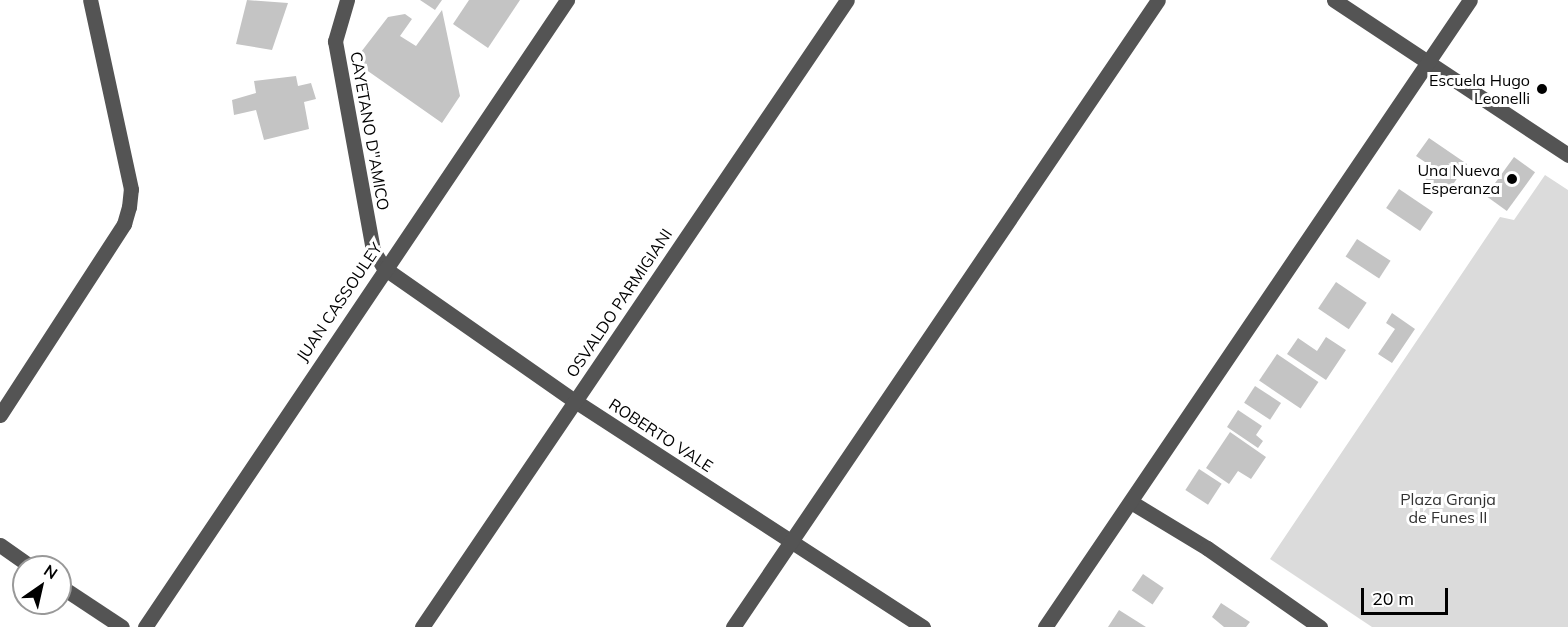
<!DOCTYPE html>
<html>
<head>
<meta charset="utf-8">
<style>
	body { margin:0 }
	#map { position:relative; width:1568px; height:627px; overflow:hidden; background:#fff; font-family:Mulish,sans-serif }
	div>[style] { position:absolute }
	.green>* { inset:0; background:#dbdbdb }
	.building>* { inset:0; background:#c4c4c4; transform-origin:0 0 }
	.minor>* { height:15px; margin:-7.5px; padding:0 7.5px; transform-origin:7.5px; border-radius:7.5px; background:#545454 }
	.dots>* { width:16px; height:16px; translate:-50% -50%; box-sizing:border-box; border:3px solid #fff; border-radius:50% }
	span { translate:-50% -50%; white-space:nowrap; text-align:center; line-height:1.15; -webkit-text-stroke:6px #fff; paint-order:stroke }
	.poi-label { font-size:16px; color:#000 }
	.right { translate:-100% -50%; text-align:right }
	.street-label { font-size:16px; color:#000 }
	.park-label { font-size:16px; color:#323232 }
	.north { position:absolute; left:12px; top:555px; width:60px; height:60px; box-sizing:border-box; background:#fff; border:2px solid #999; border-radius:50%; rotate:34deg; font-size:16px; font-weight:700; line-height:24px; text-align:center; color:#000 }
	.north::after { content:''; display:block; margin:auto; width:21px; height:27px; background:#000; clip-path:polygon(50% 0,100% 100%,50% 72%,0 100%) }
	.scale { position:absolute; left:1361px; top:588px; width:87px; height:27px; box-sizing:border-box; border:3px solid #000; border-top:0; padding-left:8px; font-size:18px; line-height:21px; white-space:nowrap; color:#000; -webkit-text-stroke:4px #fff; paint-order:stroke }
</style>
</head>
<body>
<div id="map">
	<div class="green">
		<div style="clip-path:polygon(1545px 175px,1568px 190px,1568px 627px,1372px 627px,1270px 559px,1500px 217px,1514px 220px)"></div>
	</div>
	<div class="building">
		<div style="clip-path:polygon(247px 0,288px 3px,272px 50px,236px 44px)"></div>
		<div style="clip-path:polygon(420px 0,442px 0,435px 10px)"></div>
		<div style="clip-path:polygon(469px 0,520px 0,488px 48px,453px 24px)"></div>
		<div style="clip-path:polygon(442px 10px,460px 96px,442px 123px,365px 69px,361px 52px,388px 17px,405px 14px,412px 19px,400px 36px,416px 46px)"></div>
		<div style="clip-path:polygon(296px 76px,298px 86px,311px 83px,316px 99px,304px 102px,309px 129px,264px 140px,256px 110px,234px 115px,232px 100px,256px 93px,254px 81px)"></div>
		<div style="clip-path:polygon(1429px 138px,1467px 164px,1445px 196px,1424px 182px,1434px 168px,1416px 156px)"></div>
		<div style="left:1514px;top:157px;width:26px;height:48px;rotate:36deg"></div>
		<div style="left:1399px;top:189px;width:41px;height:23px;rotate:34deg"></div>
		<div style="left:1357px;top:239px;width:40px;height:21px;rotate:33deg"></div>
		<div style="left:1336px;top:282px;width:37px;height:32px;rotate:34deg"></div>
		<div style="clip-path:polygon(1392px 313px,1415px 329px,1392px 363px,1378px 354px,1395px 329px,1386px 323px)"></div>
		<div style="clip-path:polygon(1326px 337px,1346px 350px,1326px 380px,1287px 354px,1298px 338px,1317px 351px)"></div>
		<div style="left:1277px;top:354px;width:50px;height:32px;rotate:34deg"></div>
		<div style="left:1255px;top:386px;width:31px;height:20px;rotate:33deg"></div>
		<div style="clip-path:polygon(1238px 410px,1262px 426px,1256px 435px,1263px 441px,1258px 448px,1227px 427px)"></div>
		<div style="clip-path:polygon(1230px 432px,1266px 457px,1251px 479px,1238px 471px,1229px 484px,1206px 468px)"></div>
		<div style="left:1199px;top:469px;width:27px;height:25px;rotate:33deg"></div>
		<div style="left:1143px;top:574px;width:25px;height:20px;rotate:34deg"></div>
		<div style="clip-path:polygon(1221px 603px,1250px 622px,1246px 627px,1224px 627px,1212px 617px)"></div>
		<div style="clip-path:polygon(1119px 610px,1146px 627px,1108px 627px)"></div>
	</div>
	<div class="minor">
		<div style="left:347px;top:0;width:43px;rotate:106.3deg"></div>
		<div style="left:335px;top:41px;width:212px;rotate:79.7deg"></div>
		<div style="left:373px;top:250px;width:21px;rotate:59deg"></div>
		<div style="left:384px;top:268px;width:233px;rotate:34.9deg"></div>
		<div style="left:575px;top:401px;width:415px;rotate:33deg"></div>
		<div style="left:1334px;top:0;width:281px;rotate:33.5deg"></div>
		<div style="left:0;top:415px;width:228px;rotate:-57deg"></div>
		<div style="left:124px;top:224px;width:18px;rotate:-74deg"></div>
		<div style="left:129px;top:207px;width:18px;rotate:-84deg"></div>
		<div style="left:131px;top:189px;width:193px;rotate:-102.2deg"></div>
		<div style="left:1131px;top:502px;width:89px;rotate:31.2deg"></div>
		<div style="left:1207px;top:548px;width:138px;rotate:35deg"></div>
		<div style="left:0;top:545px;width:39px;rotate:35deg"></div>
		<div style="left:60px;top:586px;width:74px;rotate:33.5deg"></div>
		<div style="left:145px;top:627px;width:756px;rotate:-56.06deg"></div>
		<div style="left:422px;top:627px;width:757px;rotate:-55.87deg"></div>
		<div style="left:733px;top:627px;width:757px;rotate:-55.87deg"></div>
		<div style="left:1045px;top:627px;width:757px;rotate:-55.87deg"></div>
	</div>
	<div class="dots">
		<div style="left:1542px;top:89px;background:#000"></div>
		<div style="left:1512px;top:179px;background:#000"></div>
	</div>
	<div class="poi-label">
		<span class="right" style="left:1530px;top:89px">Escuela Hugo<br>Leonelli</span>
		<span class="right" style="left:1500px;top:179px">Una Nueva<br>Esperanza</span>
	</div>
	<div class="street-label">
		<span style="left:370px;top:131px;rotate:80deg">CAYETANO D''AMICO</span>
		<span style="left:339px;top:302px;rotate:-56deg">JUAN CASSOULEY</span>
		<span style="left:619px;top:303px;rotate:-56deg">OSVALDO PARMIGIANI</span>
		<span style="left:661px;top:435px;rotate:33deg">ROBERTO VALE</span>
	</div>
	<div class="park-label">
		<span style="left:1448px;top:508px">Plaza Granja<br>de Funes II</span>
	</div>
	<div class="north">N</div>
	<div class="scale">20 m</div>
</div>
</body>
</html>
